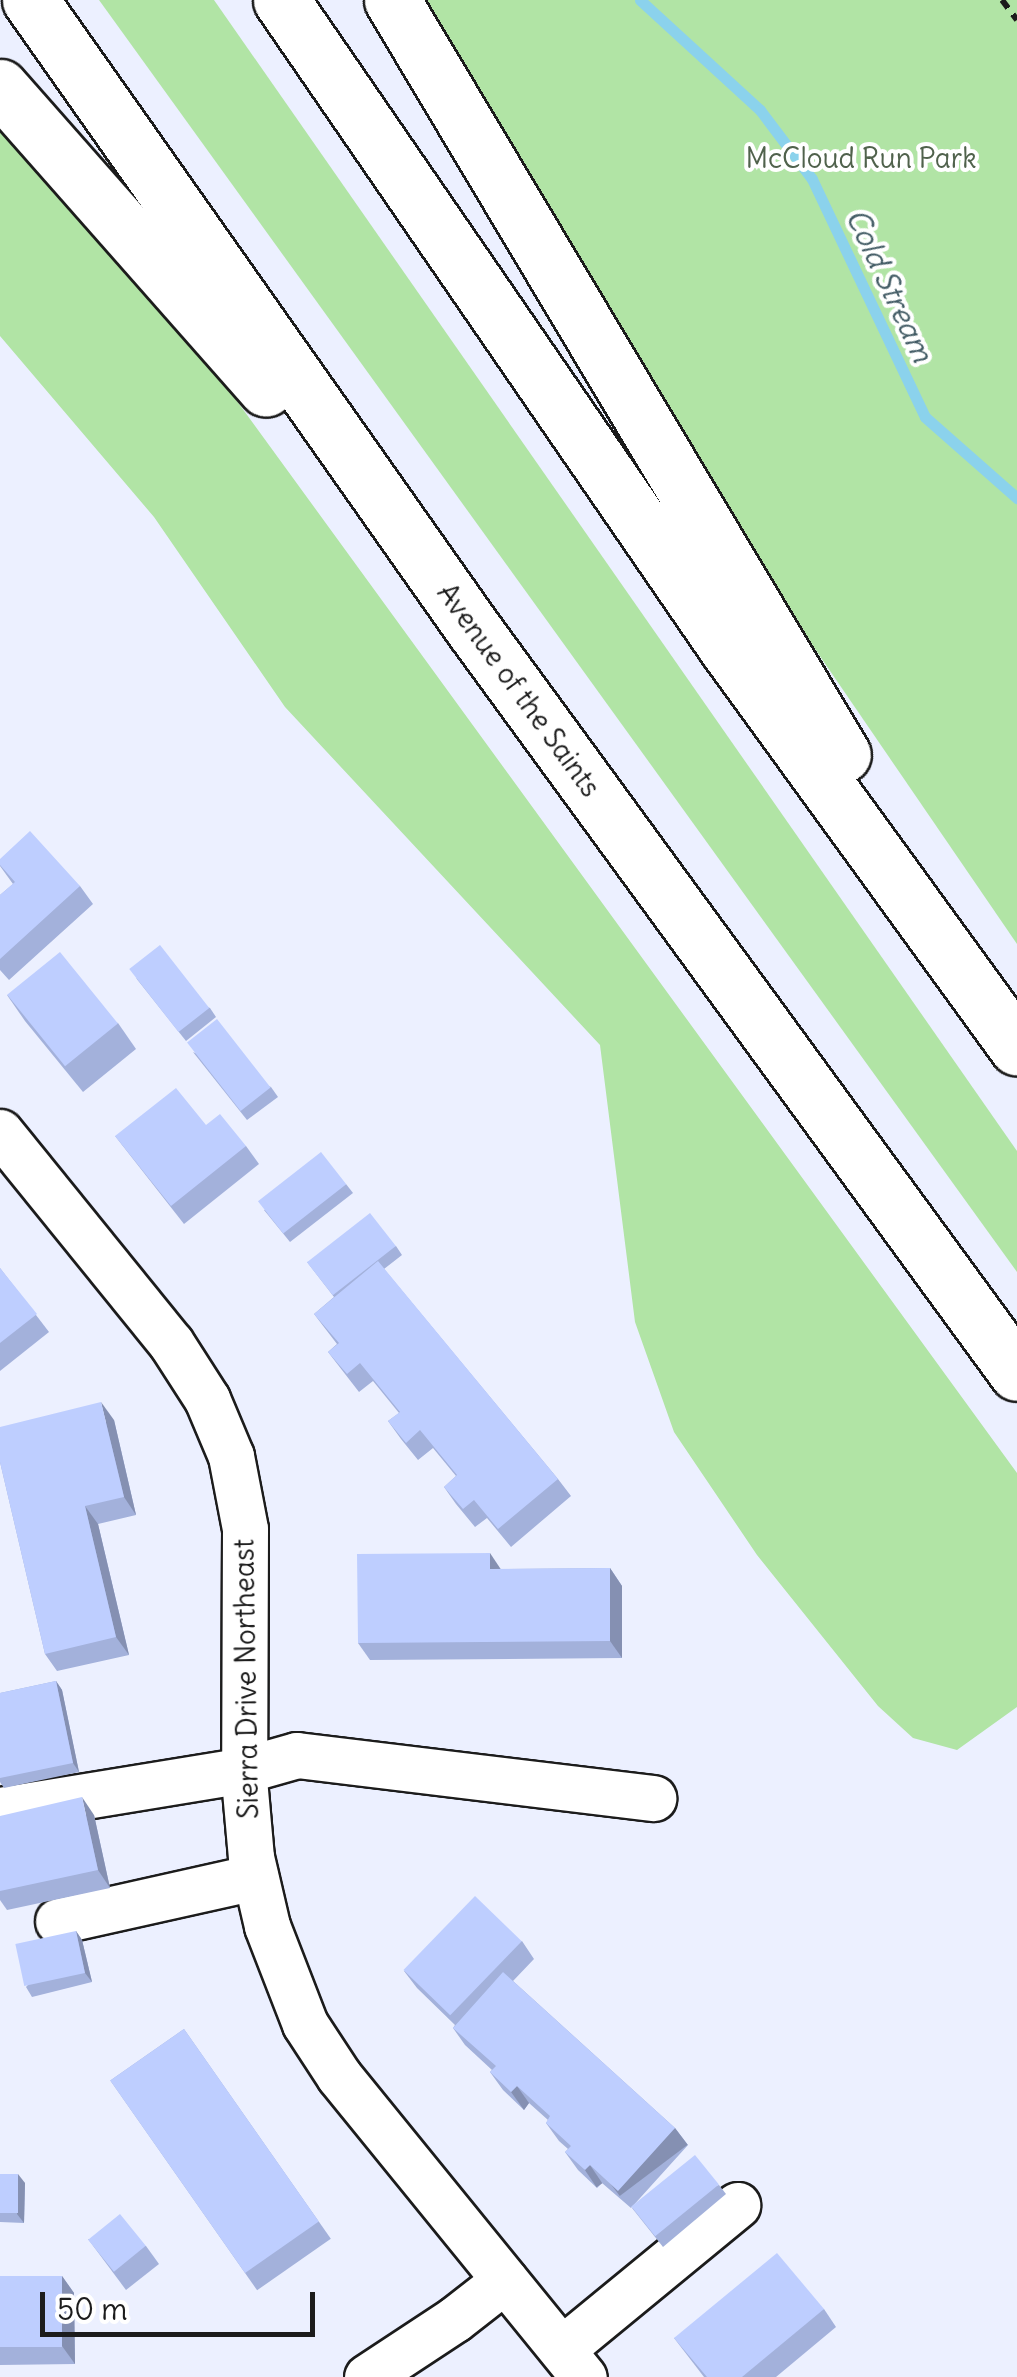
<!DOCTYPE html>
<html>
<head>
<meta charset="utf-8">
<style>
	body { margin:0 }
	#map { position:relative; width:1017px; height:2377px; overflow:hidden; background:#ecf0ff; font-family:Delius,sans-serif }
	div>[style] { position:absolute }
	.green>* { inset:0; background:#b1e4a5 }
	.stream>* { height:11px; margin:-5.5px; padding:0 5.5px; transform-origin:5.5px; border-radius:5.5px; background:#8bd2ec }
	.path>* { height:6px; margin-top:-3px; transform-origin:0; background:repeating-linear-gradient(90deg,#1c1c1c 0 10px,transparent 0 18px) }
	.roads { filter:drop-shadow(2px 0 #1c1c1c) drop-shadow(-2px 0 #1c1c1c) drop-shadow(0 2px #1c1c1c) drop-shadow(0 -2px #1c1c1c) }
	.minor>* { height:45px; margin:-22.5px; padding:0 22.5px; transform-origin:22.5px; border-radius:22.5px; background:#fff }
	.highway>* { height:55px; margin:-27.5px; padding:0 27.5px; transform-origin:27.5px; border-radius:27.5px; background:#fff }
	.wall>* { inset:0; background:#a3b1db; transform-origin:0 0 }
	.shaded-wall>* { inset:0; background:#8590b2; transform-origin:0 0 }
	.building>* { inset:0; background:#beceff; transform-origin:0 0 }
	span { translate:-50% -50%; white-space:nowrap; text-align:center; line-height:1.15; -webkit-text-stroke:8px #fff; paint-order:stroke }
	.park-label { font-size:28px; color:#50624c }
	.street-label { font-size:28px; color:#1c1c1c }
	.water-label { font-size:30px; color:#435c65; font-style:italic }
	.scale { position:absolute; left:40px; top:2292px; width:275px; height:45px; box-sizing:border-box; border:5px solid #1c1c1c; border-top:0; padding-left:12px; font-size:30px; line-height:35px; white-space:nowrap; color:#1c1c1c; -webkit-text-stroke:8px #fff; paint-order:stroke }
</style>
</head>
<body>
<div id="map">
	<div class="green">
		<div style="clip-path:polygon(99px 0,214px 0,1017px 1151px,1017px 1272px)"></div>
		<div style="clip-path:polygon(424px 0,1017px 0,1017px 944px,813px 646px)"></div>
		<div style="clip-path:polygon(0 119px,218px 375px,1017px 1473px,1017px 1707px,957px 1750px,913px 1738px,878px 1706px,757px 1555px,674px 1432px,635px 1322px,600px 1045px,285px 707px,154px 517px,0 336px)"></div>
	</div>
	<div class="stream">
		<div style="left:640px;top:0;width:163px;rotate:42.5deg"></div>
		<div style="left:760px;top:110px;width:86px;rotate:53deg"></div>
		<div style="left:812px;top:179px;width:263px;rotate:64.6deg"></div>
		<div style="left:925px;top:417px;width:123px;rotate:41.4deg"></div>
	</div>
	<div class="path">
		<div style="left:1002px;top:0;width:25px;rotate:53deg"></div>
	</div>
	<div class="roads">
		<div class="minor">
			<div style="left:0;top:1132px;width:272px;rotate:51deg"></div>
			<div style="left:171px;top:1343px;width:67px;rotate:57.3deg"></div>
			<div style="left:207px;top:1399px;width:62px;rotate:67.2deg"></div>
			<div style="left:231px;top:1456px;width:74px;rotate:79.1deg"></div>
			<div style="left:245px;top:1529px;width:250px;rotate:90.2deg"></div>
			<div style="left:244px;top:1779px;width:78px;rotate:84.9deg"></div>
			<div style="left:251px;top:1857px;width:71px;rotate:76.9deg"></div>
			<div style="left:267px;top:1926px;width:105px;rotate:68.8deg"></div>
			<div style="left:305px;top:2024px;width:62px;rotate:56.8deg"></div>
			<div style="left:339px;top:2076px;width:388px;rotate:50.9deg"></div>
			<div style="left:0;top:1810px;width:247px;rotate:-9.3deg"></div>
			<div style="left:244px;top:1770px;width:55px;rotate:-15.8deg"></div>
			<div style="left:297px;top:1755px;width:359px;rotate:6.9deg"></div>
			<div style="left:58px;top:1921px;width:202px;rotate:-12.6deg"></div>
			<div style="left:562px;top:2349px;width:227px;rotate:-39.4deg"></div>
			<div style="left:367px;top:2377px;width:105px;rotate:-33.4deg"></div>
			<div style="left:455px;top:2319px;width:63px;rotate:-38deg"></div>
		</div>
		<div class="highway">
			<div style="left:30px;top:0;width:771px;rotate:54.83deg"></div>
			<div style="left:474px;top:630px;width:920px;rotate:53.84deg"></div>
			<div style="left:281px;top:0;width:785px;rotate:55.48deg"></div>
			<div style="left:726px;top:647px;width:495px;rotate:54deg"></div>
			<div style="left:392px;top:0;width:879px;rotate:59.15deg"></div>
			<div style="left:0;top:87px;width:402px;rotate:48.6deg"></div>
		</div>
	</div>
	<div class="wall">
		<div style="clip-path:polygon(0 859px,80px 886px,93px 904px,9px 980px,0 970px,0 895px,13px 884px,0 866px)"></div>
		<div style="clip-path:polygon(136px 978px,210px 1008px,216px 1017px,186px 1041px)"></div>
		<div style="clip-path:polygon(7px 995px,118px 1023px,136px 1049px,83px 1092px,25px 1021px)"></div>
		<div style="clip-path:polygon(193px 1052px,271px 1087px,278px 1097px,247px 1120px)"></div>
		<div style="clip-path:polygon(115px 1136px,246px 1146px,259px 1164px,184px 1224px)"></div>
		<div style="clip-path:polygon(346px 1184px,353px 1193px,290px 1242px,264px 1210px)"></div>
		<div style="clip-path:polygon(396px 1246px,402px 1255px,384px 1269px,558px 1479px,571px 1496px,511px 1547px,487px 1518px,475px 1527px,456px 1504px,444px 1487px,456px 1476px,433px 1448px,418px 1460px,401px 1439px,388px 1421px,399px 1413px,373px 1381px,359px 1392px,328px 1352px,337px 1344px,314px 1314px,334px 1297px,307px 1262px)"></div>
		<div style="clip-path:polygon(0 1268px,49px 1332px,0 1371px)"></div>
		<div style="clip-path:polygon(114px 1420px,136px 1515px,98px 1524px,129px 1655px,57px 1671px,45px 1654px,0 1462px)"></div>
		<div style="clip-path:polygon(610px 1568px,622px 1586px,622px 1658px,370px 1660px,358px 1643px,501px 1569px)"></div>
		<div style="clip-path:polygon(56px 1681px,62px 1690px,79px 1772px,4px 1788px,0 1782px,0 1693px)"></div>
		<div style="clip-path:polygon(94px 1815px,110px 1888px,7px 1910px,0 1900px,0 1816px)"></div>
		<div style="clip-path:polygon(76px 1931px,82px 1940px,92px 1982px,32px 1997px,26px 1987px)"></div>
		<div style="clip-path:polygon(522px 1941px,534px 1959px,513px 1981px,675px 2128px,688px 2145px,631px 2208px,602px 2183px,597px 2188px,578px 2170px,565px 2152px,568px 2149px,559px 2141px,546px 2123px,548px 2120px,529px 2103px,524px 2110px,503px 2090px,490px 2072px,492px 2070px,465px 2045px,453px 2028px,455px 2025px,417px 1988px,404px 1971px)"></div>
		<div style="left:184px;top:2029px;width:256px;height:90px;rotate:55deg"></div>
		<div style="clip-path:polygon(0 2174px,25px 2183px,24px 2223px,0 2222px)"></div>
		<div style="clip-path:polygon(719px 2185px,726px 2194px,663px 2247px,632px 2208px)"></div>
		<div style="clip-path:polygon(88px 2239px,146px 2246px,159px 2264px,126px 2290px)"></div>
		<div style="clip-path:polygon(0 2276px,62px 2276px,74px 2293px,75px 2364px,0 2365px)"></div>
		<div style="clip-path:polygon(824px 2309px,836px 2327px,776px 2377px,704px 2377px,674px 2338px)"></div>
	</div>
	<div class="shaded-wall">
		<div style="clip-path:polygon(101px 1402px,114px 1420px,136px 1515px,124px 1497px)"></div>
		<div style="clip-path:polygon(85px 1506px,98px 1524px,129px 1655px,116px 1637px)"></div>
		<div style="clip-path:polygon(490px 1553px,502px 1571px,490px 1569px)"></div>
		<div style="clip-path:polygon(610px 1568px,622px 1586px,622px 1658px,610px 1641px)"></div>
		<div style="clip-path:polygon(56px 1681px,62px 1690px,79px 1772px,73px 1763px)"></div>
		<div style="clip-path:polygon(82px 1797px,94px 1815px,110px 1888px,98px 1870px)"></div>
		<div style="clip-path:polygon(76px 1931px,82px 1940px,92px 1982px,85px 1973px)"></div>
		<div style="clip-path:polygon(517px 2086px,529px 2103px,524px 2110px,511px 2092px)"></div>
		<div style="left:675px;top:2128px;width:21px;height:85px;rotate:53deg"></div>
		<div style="left:590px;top:2165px;width:22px;height:7px;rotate:56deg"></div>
		<div style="clip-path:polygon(18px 2174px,25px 2183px,24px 2223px,17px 2214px)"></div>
		<div style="clip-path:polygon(62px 2276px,74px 2293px,75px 2364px,62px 2346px)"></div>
	</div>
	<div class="building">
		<div style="clip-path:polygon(30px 831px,80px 886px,0 959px,0 895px,15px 882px,0 865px,0 859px)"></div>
		<div style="left:160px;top:945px;width:80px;height:39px;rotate:52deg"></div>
		<div style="left:60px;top:952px;width:92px;height:68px;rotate:51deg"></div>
		<div style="left:217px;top:1019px;width:87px;height:38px;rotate:52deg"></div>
		<div style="clip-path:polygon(176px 1088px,206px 1125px,220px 1114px,246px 1146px,171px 1206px,115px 1136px)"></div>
		<div style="left:321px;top:1152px;width:41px;height:80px;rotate:52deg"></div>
		<div style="left:370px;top:1213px;width:42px;height:80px;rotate:52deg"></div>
		<div style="clip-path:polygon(378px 1261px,558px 1479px,498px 1529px,474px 1500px,463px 1509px,444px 1487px,457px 1475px,420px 1430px,406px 1443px,388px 1421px,400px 1412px,360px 1363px,347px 1374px,328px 1352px,339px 1343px,314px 1314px)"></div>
		<div style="clip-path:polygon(0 1268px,37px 1314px,0 1343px)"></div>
		<div style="clip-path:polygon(101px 1402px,124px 1497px,85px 1506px,116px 1637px,45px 1654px,0 1462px,0 1427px)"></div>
		<div style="clip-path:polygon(490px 1553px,490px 1569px,610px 1568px,610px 1641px,358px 1643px,357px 1554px)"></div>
		<div style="clip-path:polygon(56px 1681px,73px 1763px,0 1778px,0 1693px)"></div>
		<div style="clip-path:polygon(82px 1797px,98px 1870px,0 1891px,0 1816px)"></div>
		<div style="left:475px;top:1896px;width:65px;height:103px;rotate:44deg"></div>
		<div style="left:76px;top:1931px;width:43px;height:62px;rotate:78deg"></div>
		<div style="clip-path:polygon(503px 1972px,675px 2128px,618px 2191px,590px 2165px,585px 2170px,565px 2152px,571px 2146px,546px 2123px,550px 2116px,517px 2086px,511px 2092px,490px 2072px,496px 2066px,453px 2028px)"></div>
		<div style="left:184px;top:2029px;width:235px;height:90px;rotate:55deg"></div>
		<div style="left:695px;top:2155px;width:38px;height:82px;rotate:51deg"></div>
		<div style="left:0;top:2174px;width:18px;height:39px"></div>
		<div style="left:120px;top:2214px;width:41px;height:41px;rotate:51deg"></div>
		<div style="clip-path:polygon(777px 2253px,824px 2309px,742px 2377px,707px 2377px,674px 2338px)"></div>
		<div style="left:0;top:2276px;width:62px;height:71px"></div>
	</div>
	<div class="park-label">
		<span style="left:861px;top:158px">McCloud Run Park</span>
	</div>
	<div class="street-label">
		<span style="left:519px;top:690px;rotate:54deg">Avenue of the Saints</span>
		<span style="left:246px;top:1679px;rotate:-91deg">Sierra Drive Northeast</span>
	</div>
	<div class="water-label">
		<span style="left:890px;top:285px;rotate:65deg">Cold Stream</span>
	</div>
	<div class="scale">50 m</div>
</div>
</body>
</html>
